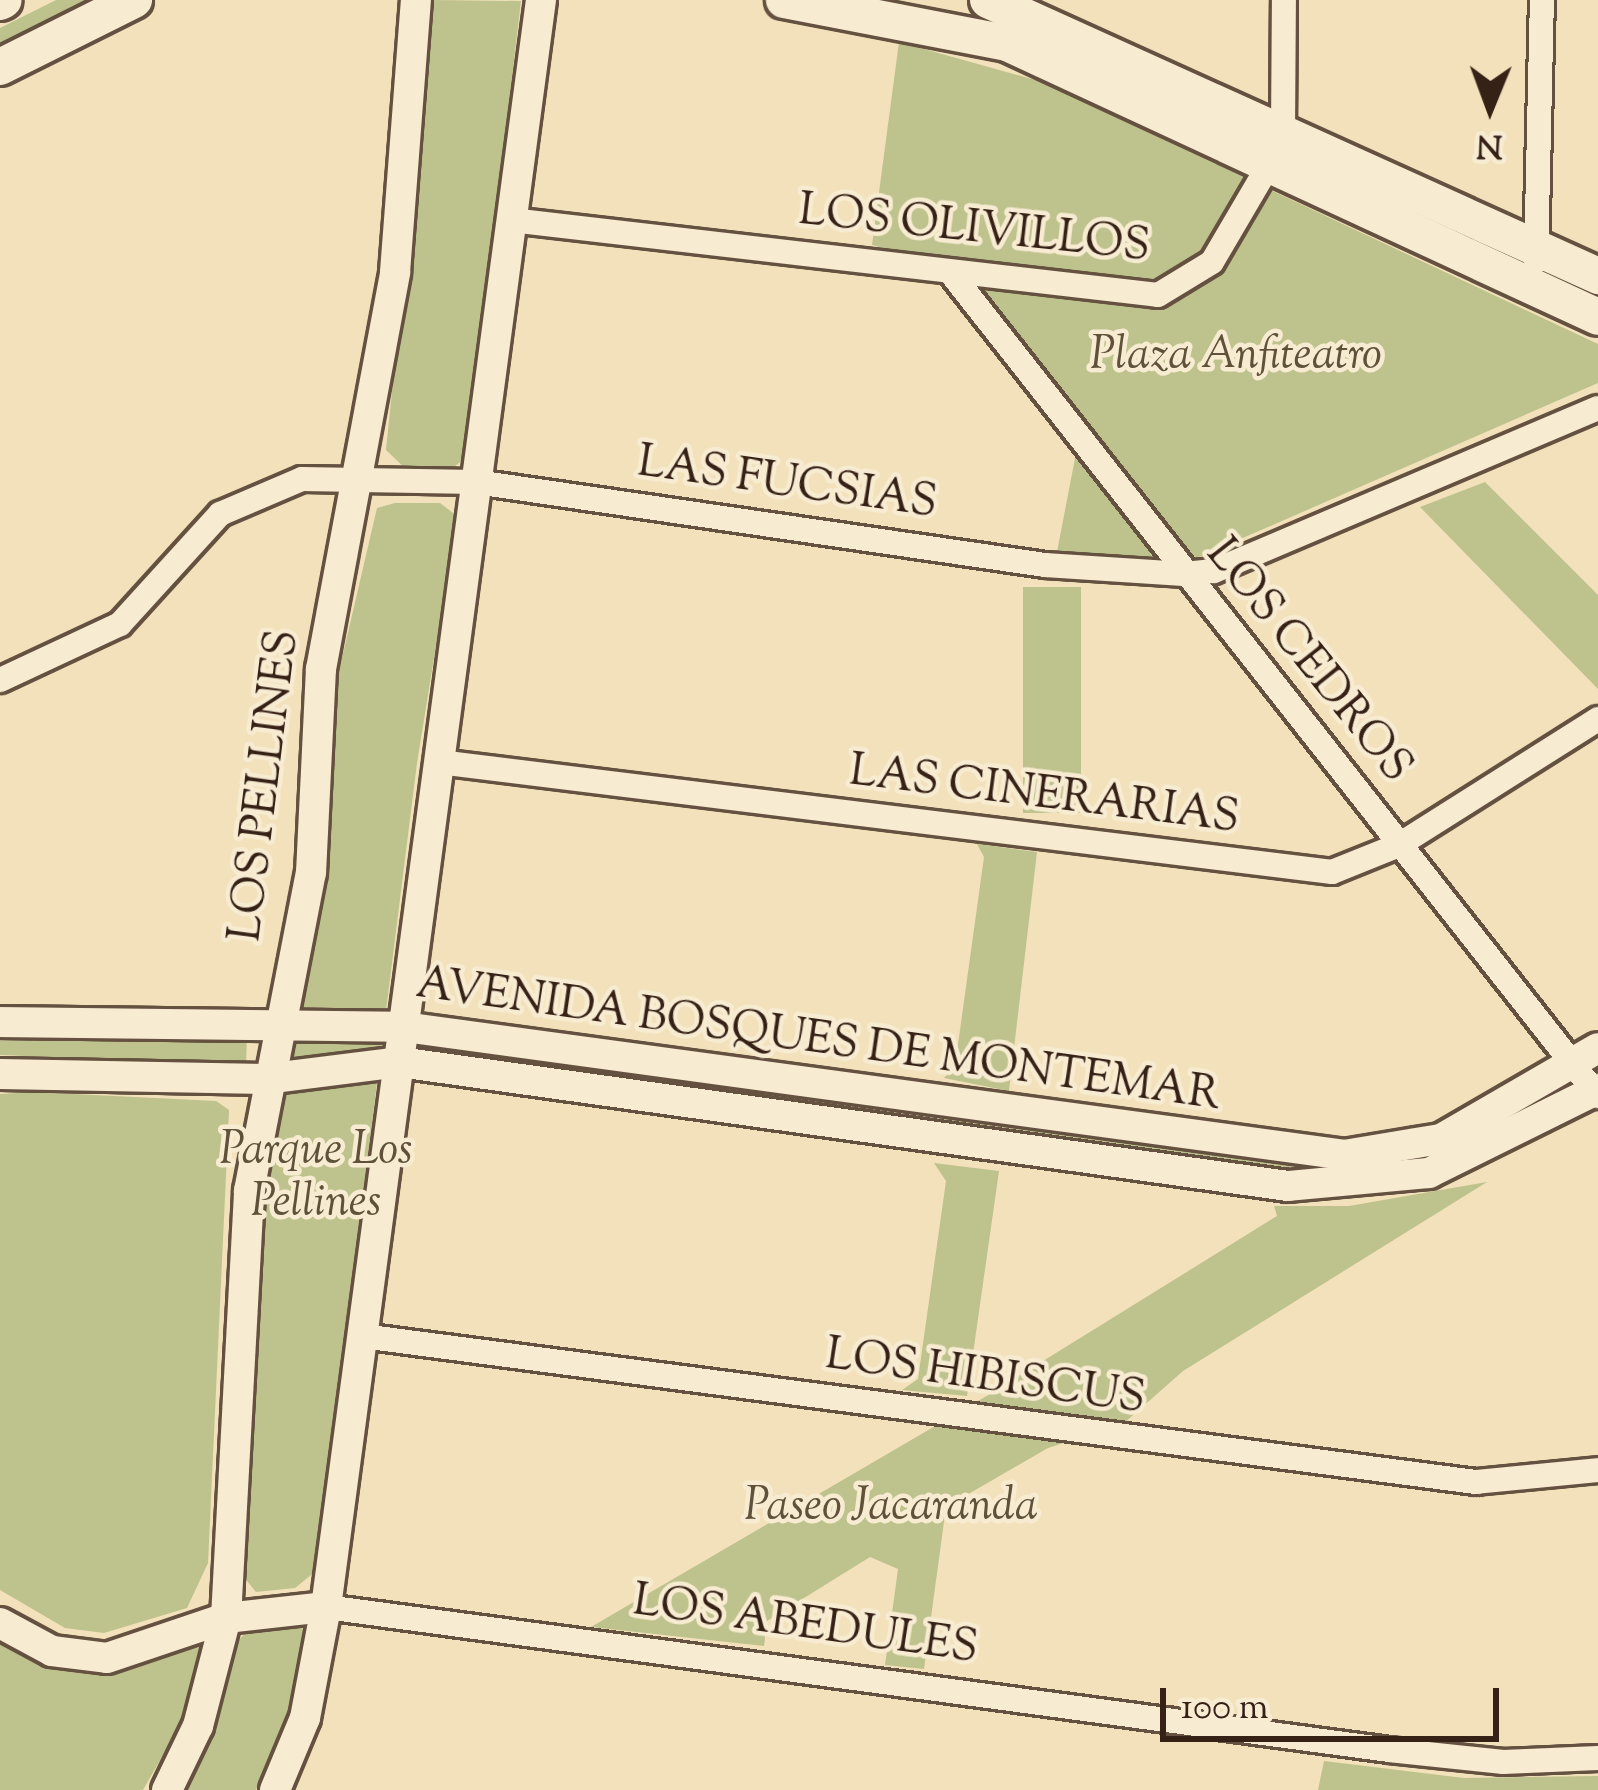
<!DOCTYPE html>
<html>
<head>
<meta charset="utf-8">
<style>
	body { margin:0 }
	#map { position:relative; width:1598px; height:1790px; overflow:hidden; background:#f2e1ba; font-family:"Sorts Mill Goudy",serif }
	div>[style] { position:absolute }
	.green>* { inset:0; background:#bec28d; transform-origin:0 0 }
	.roads { filter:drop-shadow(3px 0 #655140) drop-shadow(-3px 0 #655140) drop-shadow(0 3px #655140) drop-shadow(0 -3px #655140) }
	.minor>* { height:24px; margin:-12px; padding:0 12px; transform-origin:12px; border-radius:12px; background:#f7ecd2 }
	.tertiary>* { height:30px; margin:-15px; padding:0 15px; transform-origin:15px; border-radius:15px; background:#f7ecd2 }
	.secondary>* { height:36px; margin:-18px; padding:0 18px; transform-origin:18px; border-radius:18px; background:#f7ecd2 }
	span { translate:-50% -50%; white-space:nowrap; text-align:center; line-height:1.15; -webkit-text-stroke:9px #f7ecd2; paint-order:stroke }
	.street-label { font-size:45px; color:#362117 }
	.park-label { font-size:45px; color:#5f513a; font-style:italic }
	.north { position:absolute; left:1430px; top:48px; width:120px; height:120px; -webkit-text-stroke:9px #f7ecd2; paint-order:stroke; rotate:181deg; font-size:33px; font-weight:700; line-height:48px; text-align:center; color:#362117 }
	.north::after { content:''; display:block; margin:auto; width:42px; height:54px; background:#362117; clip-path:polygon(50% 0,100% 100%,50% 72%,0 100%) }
	.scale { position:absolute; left:1160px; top:1688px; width:339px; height:54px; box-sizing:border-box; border:6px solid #362117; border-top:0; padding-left:15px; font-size:36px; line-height:42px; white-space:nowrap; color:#362117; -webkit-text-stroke:9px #f7ecd2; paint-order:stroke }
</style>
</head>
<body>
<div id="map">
	<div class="green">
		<div style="clip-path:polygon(56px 0,100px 0,0 49px,0 28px)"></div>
		<div style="clip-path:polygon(432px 0,521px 1px,467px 456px,446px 474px,408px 471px,386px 450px)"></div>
		<div style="clip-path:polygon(899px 42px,1039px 81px,1598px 344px,1598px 383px,1197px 558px,1143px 573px,1056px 557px,1082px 422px,962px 270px,872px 245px)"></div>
		<div style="clip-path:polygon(1485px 482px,1598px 595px,1598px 689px,1420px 507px)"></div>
		<div style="clip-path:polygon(395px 503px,440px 503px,457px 516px,417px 763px,316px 1571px,295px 1588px,256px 1592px,238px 1570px,254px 1422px,260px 1185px,329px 714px,377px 508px)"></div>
		<div style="left:1023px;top:587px;width:58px;height:226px"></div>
		<div style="clip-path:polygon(977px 844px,1037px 852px,1009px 1091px,944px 1078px,955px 1066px,984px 857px)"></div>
		<div style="clip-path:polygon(0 1033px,247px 1034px,246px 1064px,0 1055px)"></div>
		<div style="clip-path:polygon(427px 1041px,1333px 1165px,1553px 1087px,1561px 1093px,1443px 1156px,1341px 1175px,427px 1053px)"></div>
		<div style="clip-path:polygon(33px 1092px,216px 1101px,229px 1110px,208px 1563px,187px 1608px,104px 1633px,65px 1628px,0 1590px,0 1094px)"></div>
		<div style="clip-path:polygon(934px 1163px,999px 1171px,967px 1396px,902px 1390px,918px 1379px,946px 1181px)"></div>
		<div style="clip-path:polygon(1487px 1182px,1183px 1371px,1123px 1424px,1048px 1448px,946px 1507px,924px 1669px,885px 1665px,898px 1569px,870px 1557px,767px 1621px,764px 1646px,591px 1627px,990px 1394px,1277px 1216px,1274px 1206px,1349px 1206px)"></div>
		<div style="clip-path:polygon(295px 1620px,308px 1635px,289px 1716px,256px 1790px,184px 1790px,219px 1709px,232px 1648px,247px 1631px)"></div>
		<div style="clip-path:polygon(214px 1631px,183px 1720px,143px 1790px,0 1790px,0 1637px,50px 1659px)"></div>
		<div style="clip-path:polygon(1324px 1761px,1464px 1778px,1598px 1776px,1598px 1790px,1318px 1790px)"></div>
	</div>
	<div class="roads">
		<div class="minor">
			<div style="left:511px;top:220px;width:651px;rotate:6.61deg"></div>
			<div style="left:1158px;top:295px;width:63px;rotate:-31.4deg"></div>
			<div style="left:1212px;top:262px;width:113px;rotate:-59.6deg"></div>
			<div style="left:1269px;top:165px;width:37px;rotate:-68deg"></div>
			<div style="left:1283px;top:131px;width:131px;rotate:-89.6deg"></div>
			<div style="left:1536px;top:261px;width:261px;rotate:-88.7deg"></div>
			<div style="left:954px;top:277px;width:1042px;rotate:51.82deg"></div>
			<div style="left:0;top:680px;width:132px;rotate:-25deg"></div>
			<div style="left:120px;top:624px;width:149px;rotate:-47.7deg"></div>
			<div style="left:220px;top:514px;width:89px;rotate:-23.1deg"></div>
			<div style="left:302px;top:479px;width:174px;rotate:1deg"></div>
			<div style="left:476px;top:482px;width:575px;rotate:8.3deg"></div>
			<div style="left:1045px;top:565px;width:139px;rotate:3.7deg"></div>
			<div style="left:1184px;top:574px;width:30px;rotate:-6deg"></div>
			<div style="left:1214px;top:571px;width:417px;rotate:-23deg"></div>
			<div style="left:439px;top:762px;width:900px;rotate:7.02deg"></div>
			<div style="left:1332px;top:872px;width:72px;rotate:-21.9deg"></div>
			<div style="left:1399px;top:845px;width:236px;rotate:-32.3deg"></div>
			<div style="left:362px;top:1336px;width:1124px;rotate:7.47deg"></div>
			<div style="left:1476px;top:1482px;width:123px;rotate:-5.6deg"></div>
			<div style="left:326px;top:1607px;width:1073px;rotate:7.66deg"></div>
			<div style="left:1389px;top:1750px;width:115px;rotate:6deg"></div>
			<div style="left:1503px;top:1762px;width:95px;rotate:-2.4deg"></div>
		</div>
		<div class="tertiary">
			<div style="left:0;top:1022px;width:404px;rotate:0.7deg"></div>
			<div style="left:404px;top:1027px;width:949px;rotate:7.75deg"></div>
			<div style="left:1344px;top:1155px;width:98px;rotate:-9.4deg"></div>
			<div style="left:1441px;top:1139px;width:181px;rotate:-30.1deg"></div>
			<div style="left:0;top:1074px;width:265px;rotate:1.1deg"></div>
			<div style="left:265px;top:1079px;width:135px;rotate:-7.2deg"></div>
			<div style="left:399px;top:1062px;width:898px;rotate:7.94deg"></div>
			<div style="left:1288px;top:1186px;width:142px;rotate:-5.3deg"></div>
			<div style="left:1429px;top:1173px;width:189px;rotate:-26.4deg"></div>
			<div style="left:0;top:1623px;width:59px;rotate:28.3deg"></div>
			<div style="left:52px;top:1651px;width:55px;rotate:7.3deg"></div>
			<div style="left:107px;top:1658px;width:126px;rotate:-18.6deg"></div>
			<div style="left:226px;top:1618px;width:101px;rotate:-6.3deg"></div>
			<div style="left:167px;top:1790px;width:71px;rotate:-64.2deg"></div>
			<div style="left:198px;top:1726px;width:112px;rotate:-75.5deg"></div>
			<div style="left:226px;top:1618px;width:428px;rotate:-86.9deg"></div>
			<div style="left:249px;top:1191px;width:324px;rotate:-79deg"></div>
			<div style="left:311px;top:873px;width:204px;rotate:-87.2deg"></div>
			<div style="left:321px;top:669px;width:404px;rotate:-79.4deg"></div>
			<div style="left:395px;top:272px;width:273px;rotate:-85.6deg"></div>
			<div style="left:275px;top:1790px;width:78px;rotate:-67.4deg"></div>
			<div style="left:305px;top:1718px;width:113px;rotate:-79.3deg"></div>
			<div style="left:326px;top:1607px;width:1621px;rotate:-82.38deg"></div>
		</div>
		<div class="secondary">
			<div style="left:784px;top:0;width:227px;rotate:10.9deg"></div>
			<div style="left:1007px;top:43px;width:651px;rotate:24.87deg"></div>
			<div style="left:988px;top:0;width:670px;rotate:24.34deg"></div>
			<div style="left:0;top:2px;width:4px;rotate:-27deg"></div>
			<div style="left:0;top:67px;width:150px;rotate:-26.6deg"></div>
		</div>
	</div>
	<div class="street-label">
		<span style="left:974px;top:231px;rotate:6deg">LOS OLIVILLOS</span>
		<span style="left:787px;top:485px;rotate:8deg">LAS FUCSIAS</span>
		<span style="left:1307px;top:662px;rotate:51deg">LOS CEDROS</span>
		<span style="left:267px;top:786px;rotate:-83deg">LOS PELLINES</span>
		<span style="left:1044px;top:797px;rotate:7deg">LAS CINERARIAS</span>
		<span style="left:818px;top:1042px;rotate:8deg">AVENIDA BOSQUES DE MONTEMAR</span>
		<span style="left:985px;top:1379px;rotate:8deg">LOS HIBISCUS</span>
		<span style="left:805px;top:1627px;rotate:8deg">LOS ABEDULES</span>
	</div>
	<div class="park-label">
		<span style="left:1236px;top:357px">Plaza Anfiteatro</span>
		<span style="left:316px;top:1178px">Parque Los<br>Pellines</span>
		<span style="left:891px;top:1508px">Paseo Jacaranda</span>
	</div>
	<div class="north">N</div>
	<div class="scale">100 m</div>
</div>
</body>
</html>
